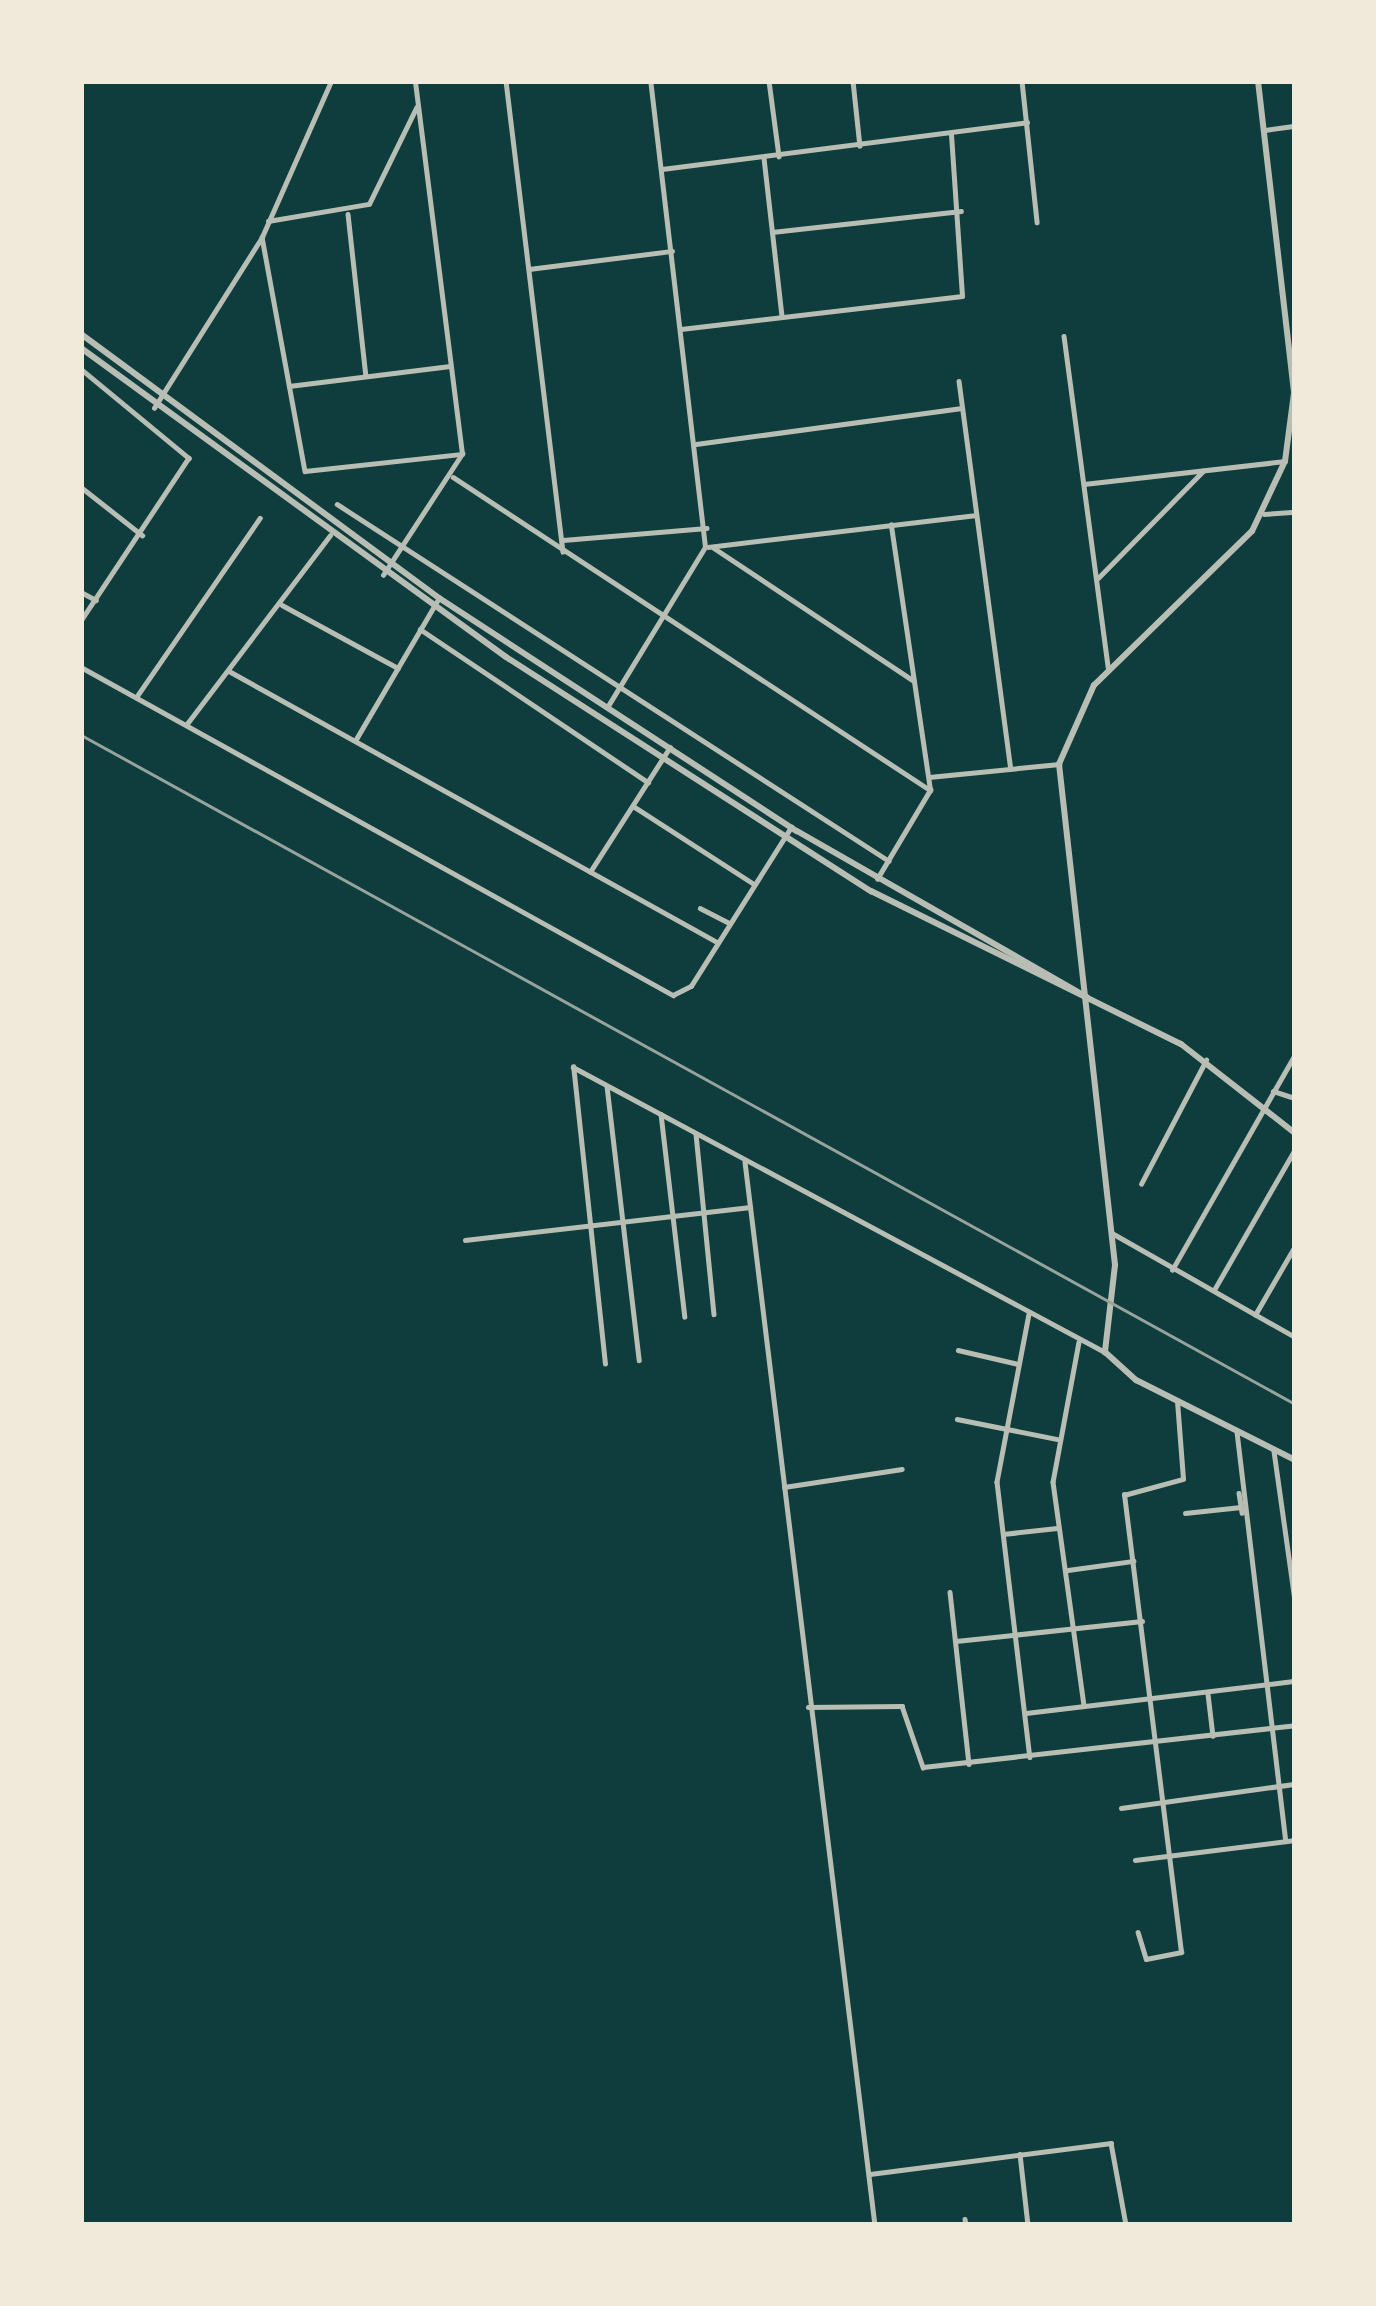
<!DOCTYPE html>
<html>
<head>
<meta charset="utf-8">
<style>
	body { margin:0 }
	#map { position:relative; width:1376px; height:2306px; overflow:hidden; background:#0f3d3e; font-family:Spectral,serif }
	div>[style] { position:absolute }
	.minor>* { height:4.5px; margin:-2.25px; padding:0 2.25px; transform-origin:2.25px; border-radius:2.25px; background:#b8beb3 }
	.tertiary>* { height:6px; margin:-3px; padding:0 3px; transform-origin:3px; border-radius:3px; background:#b8beb3 }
	.rail>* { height:3px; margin:-1.5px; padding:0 1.5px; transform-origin:1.5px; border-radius:1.5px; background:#97a49c }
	span { translate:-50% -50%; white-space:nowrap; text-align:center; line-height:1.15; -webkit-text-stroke:9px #f1e9da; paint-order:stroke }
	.frame { position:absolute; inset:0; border:84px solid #f1e9da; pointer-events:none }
</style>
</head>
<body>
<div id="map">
	<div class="minor">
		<div style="left:506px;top:81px;width:474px;rotate:83.1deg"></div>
		<div style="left:769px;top:81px;width:76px;rotate:82.4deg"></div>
		<div style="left:853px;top:81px;width:65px;rotate:83.9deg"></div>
		<div style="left:1022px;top:81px;width:142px;rotate:83.9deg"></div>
		<div style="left:1265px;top:130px;width:30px;rotate:-8deg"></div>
		<div style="left:764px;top:158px;width:159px;rotate:83.5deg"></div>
		<div style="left:662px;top:169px;width:368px;rotate:-7.3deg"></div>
		<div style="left:348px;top:214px;width:163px;rotate:83.7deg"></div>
		<div style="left:268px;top:221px;width:102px;rotate:-9.6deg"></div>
		<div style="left:369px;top:204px;width:107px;rotate:-63.9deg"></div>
		<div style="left:772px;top:232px;width:190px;rotate:-6.3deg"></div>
		<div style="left:262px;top:237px;width:238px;rotate:79.6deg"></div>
		<div style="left:305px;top:471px;width:158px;rotate:-6.2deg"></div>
		<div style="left:529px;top:269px;width:144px;rotate:-7.2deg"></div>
		<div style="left:681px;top:329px;width:283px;rotate:-6.7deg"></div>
		<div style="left:962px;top:296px;width:163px;rotate:-93.9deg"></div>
		<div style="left:1064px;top:336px;width:334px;rotate:82.4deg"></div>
		<div style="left:81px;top:369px;width:140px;rotate:39.5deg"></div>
		<div style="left:189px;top:458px;width:196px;rotate:123.5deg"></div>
		<div style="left:959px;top:381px;width:391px;rotate:82.4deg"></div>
		<div style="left:289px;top:386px;width:162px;rotate:-7.1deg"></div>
		<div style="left:154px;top:408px;width:202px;rotate:-57.7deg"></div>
		<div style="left:262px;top:237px;width:171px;rotate:-66.1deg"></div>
		<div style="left:1294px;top:416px;width:1px"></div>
		<div style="left:696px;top:444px;width:268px;rotate:-7.7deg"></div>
		<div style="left:453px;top:477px;width:571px;rotate:33.27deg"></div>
		<div style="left:1084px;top:484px;width:202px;rotate:-6.5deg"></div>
		<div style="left:81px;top:487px;width:78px;rotate:38.2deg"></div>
		<div style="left:337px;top:504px;width:657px;rotate:32.89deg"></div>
		<div style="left:1264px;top:514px;width:31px;rotate:-4deg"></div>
		<div style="left:563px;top:540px;width:144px;rotate:-4.8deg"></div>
		<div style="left:708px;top:547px;width:270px;rotate:-6.8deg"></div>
		<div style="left:714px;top:548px;width:240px;rotate:33.6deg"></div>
		<div style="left:383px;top:575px;width:145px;rotate:-56.9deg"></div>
		<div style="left:462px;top:454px;width:376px;rotate:-97.2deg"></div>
		<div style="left:1098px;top:578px;width:150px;rotate:-45.5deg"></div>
		<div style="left:81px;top:592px;width:17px;rotate:28deg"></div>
		<div style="left:282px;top:605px;width:132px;rotate:28.5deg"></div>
		<div style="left:420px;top:629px;width:275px;rotate:33.9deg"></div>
		<div style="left:81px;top:667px;width:677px;rotate:28.99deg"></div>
		<div style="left:673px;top:995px;width:20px;rotate:-27deg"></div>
		<div style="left:691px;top:986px;width:188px;rotate:-57.8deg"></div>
		<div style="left:229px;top:671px;width:558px;rotate:29.04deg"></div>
		<div style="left:137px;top:696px;width:216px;rotate:-55.4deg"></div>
		<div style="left:608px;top:706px;width:186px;rotate:-58.6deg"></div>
		<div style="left:705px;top:547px;width:469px;rotate:-96.7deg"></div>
		<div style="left:186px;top:725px;width:238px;rotate:-52.8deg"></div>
		<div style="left:355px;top:741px;width:166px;rotate:-59.6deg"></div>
		<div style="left:929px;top:777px;width:131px;rotate:-5.7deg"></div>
		<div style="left:633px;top:806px;width:144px;rotate:32.8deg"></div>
		<div style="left:590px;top:872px;width:148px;rotate:-57.4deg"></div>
		<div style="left:877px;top:879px;width:104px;rotate:-59.2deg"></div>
		<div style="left:930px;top:790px;width:268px;rotate:-98.4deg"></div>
		<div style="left:700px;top:908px;width:33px;rotate:27deg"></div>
		<div style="left:607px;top:1086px;width:276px;rotate:83.3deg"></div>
		<div style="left:1273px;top:1091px;width:23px;rotate:18deg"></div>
		<div style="left:661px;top:1114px;width:204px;rotate:83.3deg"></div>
		<div style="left:696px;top:1134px;width:181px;rotate:84.3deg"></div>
		<div style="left:745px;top:1162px;width:1071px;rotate:83.03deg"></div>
		<div style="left:1141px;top:1184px;width:140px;rotate:-62.3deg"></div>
		<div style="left:1112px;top:1233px;width:210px;rotate:29.6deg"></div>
		<div style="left:465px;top:1240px;width:287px;rotate:-6.6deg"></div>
		<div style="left:1172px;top:1270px;width:249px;rotate:-60.3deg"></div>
		<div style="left:1214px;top:1290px;width:163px;rotate:-60.1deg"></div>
		<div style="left:1029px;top:1314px;width:171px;rotate:100.8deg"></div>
		<div style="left:997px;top:1482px;width:277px;rotate:83.2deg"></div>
		<div style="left:1255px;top:1315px;width:80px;rotate:-59.9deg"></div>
		<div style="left:1079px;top:1342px;width:142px;rotate:100.5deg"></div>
		<div style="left:1053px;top:1482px;width:225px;rotate:82.1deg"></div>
		<div style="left:958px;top:1350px;width:62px;rotate:13.1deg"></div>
		<div style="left:605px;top:1364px;width:299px;rotate:-96.1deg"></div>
		<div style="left:573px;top:1067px;width:604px;rotate:28.18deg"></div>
		<div style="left:957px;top:1419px;width:102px;rotate:11.3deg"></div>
		<div style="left:1237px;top:1432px;width:412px;rotate:83.2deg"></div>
		<div style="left:1274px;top:1451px;width:150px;rotate:82deg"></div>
		<div style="left:784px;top:1487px;width:119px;rotate:-8.7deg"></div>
		<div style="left:1239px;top:1493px;width:20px;rotate:81deg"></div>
		<div style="left:1185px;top:1513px;width:56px;rotate:-6.1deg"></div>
		<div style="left:1003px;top:1534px;width:54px;rotate:-6.3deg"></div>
		<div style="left:1068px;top:1570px;width:66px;rotate:-7.9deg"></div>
		<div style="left:950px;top:1592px;width:173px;rotate:83.7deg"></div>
		<div style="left:956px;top:1641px;width:187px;rotate:-6.1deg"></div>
		<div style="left:1208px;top:1694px;width:42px;rotate:83.2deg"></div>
		<div style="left:808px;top:1707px;width:94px;rotate:-0.6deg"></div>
		<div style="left:902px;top:1706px;width:65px;rotate:71deg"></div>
		<div style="left:923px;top:1767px;width:374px;rotate:-6.4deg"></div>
		<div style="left:1026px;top:1713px;width:271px;rotate:-6.8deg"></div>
		<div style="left:1121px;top:1808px;width:176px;rotate:-7.9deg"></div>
		<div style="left:1135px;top:1860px;width:161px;rotate:-7.1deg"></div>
		<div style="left:1138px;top:1932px;width:28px;rotate:73deg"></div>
		<div style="left:1146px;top:1959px;width:36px;rotate:-11deg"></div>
		<div style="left:1181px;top:1952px;width:461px;rotate:-97.1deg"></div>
		<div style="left:1124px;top:1495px;width:61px;rotate:-15.2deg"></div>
		<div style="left:1183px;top:1479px;width:78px;rotate:-94.4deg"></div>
		<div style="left:1020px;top:2154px;width:71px;rotate:83.6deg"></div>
		<div style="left:870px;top:2174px;width:243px;rotate:-7.3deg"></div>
		<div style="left:1111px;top:2143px;width:83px;rotate:79.6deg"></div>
		<div style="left:965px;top:2219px;width:6px;rotate:81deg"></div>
	</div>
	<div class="tertiary">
		<div style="left:1258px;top:81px;width:314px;rotate:83.4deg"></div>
		<div style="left:1294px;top:393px;width:69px;rotate:97.5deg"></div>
		<div style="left:1285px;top:461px;width:77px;rotate:115.2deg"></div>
		<div style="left:1252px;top:531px;width:221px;rotate:135.7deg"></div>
		<div style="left:1094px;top:685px;width:86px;rotate:113.9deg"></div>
		<div style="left:1059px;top:764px;width:504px;rotate:83.62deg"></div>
		<div style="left:1115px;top:1265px;width:88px;rotate:96.6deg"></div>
		<div style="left:1105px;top:1352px;width:42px;rotate:42.1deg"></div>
		<div style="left:1136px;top:1380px;width:178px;rotate:26.7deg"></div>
		<div style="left:81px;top:334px;width:445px;rotate:36.4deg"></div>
		<div style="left:439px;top:598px;width:427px;rotate:33.1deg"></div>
		<div style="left:797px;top:831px;width:334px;rotate:29.8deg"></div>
		<div style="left:81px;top:348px;width:525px;rotate:36.02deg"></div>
		<div style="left:506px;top:657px;width:434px;rotate:32.7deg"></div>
		<div style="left:871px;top:891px;width:346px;rotate:26.3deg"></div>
		<div style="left:1181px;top:1044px;width:145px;rotate:38deg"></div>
	</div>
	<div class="rail">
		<div style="left:81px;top:735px;width:1386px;rotate:28.86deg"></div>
	</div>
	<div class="frame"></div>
</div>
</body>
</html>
